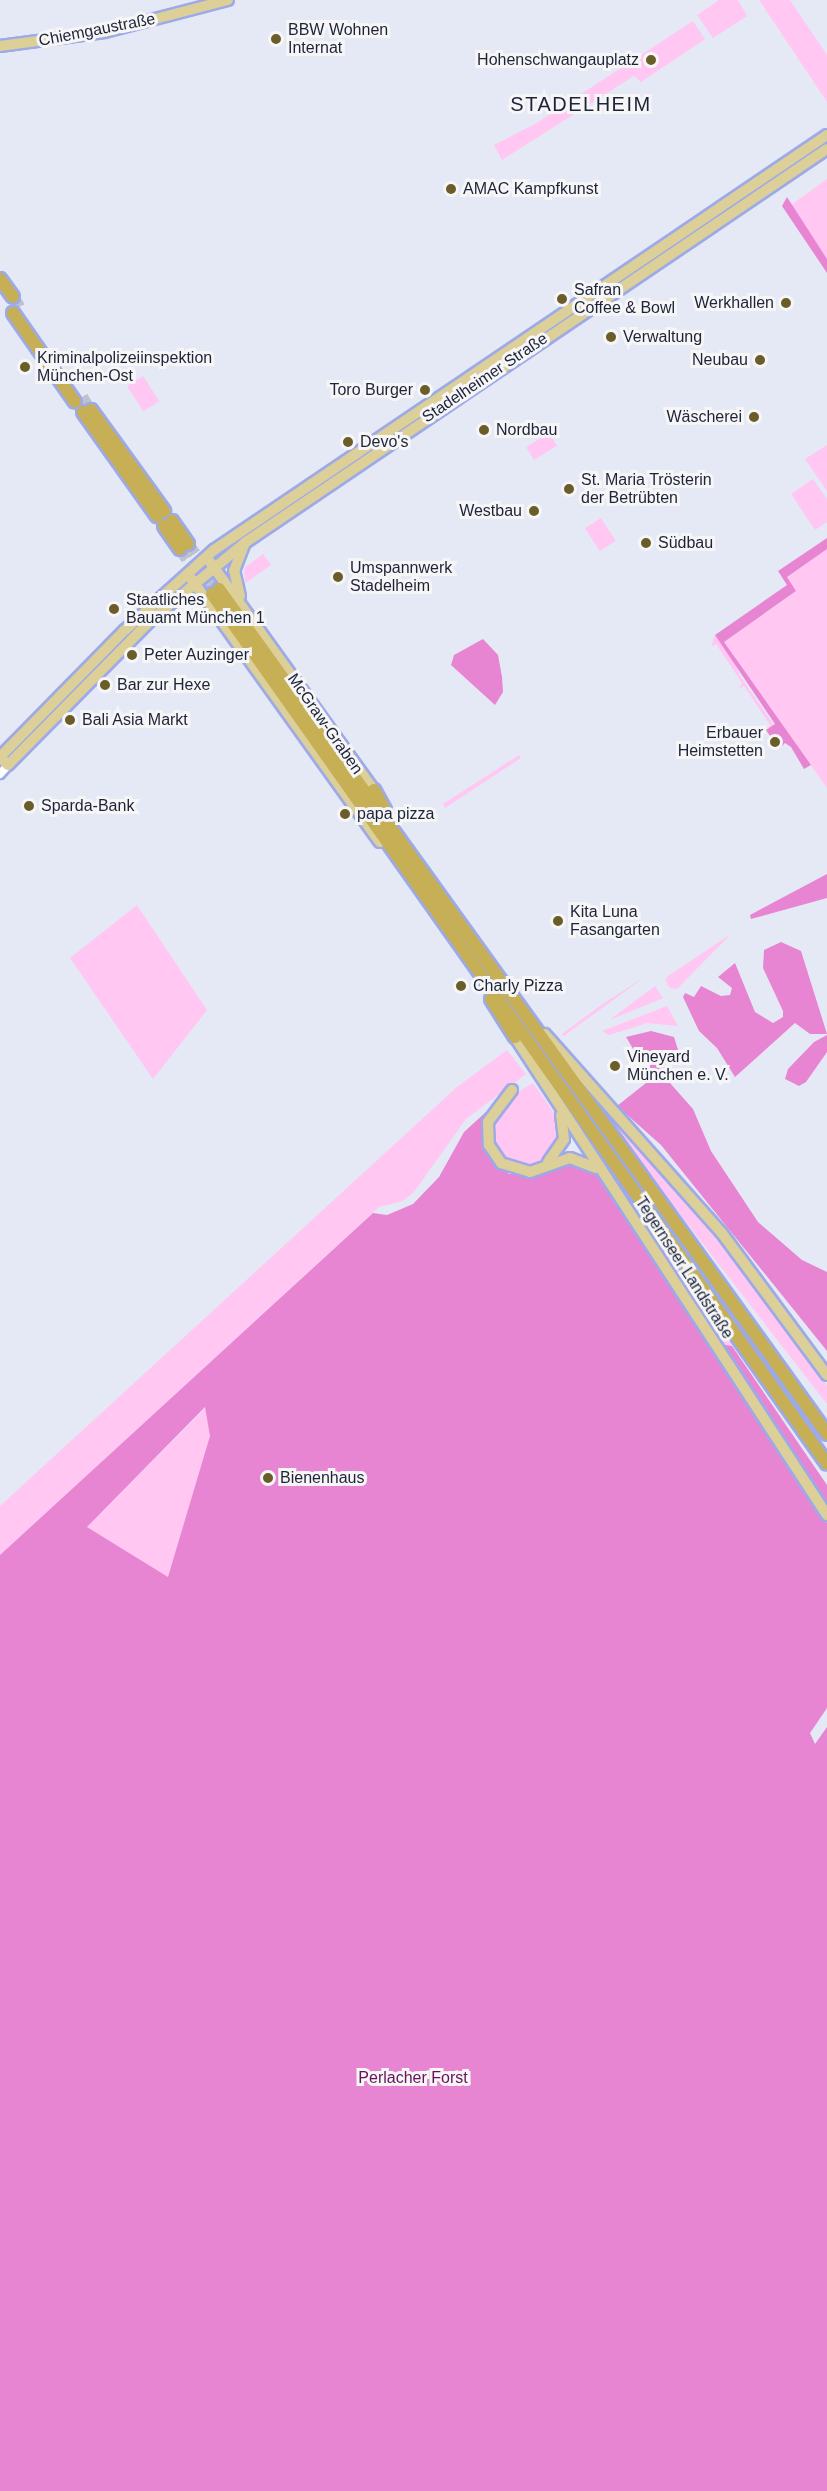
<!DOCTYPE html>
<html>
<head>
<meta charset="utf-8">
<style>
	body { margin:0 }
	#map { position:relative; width:827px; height:2491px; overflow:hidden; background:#e5e9f6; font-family:Arial,sans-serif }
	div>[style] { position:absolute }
	.green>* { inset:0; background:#ffc7f1; transform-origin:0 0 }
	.forest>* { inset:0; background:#e785d3 }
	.highway-tunnel>* { height:12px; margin-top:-6px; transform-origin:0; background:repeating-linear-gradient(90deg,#bdc1d0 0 12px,transparent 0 18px) }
	.roads { filter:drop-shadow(2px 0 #9daae8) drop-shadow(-2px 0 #9daae8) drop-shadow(0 2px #9daae8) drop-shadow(0 -2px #9daae8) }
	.minor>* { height:8px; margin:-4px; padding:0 4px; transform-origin:4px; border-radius:4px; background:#fff }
	.major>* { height:10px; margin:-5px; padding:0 5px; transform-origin:5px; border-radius:5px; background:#ddcf98 }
	.highway>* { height:12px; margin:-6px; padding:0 6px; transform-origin:6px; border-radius:6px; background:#c6af54 }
	.dots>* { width:16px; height:16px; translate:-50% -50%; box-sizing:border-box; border:3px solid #f6f6f6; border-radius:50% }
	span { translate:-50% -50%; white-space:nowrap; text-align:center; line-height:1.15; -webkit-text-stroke:6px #f6f6f6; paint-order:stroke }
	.street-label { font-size:16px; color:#1e233a }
	.poi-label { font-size:16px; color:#1e233a }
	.left { translate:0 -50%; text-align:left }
	.right { translate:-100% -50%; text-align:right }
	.park-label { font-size:16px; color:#68105b }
	.quarter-label { font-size:20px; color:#1e233a; letter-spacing:1.5px }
</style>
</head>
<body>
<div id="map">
	<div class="green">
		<div style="clip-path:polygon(719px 0,738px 0,747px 16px,713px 38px,697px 15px)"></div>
		<div style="clip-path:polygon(759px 0,790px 0,827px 55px,827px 102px)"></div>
		<div style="clip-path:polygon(693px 21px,705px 39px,641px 82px,634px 76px,502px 160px,494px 145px,535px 124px)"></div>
		<div style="clip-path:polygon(827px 179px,827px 259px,791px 205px)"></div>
		<div style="left:143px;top:376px;width:30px;height:19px;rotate:57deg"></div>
		<div style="left:549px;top:433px;width:15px;height:27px;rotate:58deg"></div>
		<div style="clip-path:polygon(827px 445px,827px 491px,805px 459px)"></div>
		<div style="clip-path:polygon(813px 479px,827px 499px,827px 522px,815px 530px,791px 494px)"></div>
		<div style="left:601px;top:518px;width:27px;height:19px;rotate:57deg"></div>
		<div style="clip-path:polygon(827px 549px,827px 788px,724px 642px,795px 592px,787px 577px)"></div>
		<div style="clip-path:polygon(263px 554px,271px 565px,245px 583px,244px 568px)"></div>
		<div style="clip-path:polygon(715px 635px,731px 654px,740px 676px,774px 725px,766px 730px,770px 725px,744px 686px,739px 689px,742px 683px,716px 644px,711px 647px)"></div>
		<div style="clip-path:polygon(519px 755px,521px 758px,445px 808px,443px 804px)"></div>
		<div style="clip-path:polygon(137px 905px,207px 1010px,153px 1079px,70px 958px)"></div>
		<div style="clip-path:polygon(731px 934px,677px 989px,670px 988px,665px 980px,668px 976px)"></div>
		<div style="clip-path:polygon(646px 976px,564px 1036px,562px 1034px,601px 1005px)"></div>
		<div style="clip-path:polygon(655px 986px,663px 998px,612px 1019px,612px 1018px)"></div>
		<div style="clip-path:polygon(667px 1006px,678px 1026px,647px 1023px,609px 1035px,602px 1031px)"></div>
		<div style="clip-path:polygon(541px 1035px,766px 1297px,827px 1385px,827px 1404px)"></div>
		<div style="clip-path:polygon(507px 1050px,526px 1074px,466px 1119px,414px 1192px,403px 1201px,379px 1207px,0 1555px,0 1506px,457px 1087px)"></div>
		<div style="clip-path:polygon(544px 1071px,565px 1106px,732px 1346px,719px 1344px,541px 1073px)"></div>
		<div style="clip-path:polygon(533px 1083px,557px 1117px,558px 1141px,539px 1164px,512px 1165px,497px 1153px,491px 1131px,510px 1097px)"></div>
		<div style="clip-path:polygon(206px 1407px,211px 1436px,169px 1578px,87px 1527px)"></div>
	</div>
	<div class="forest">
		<div style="clip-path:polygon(787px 197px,827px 259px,827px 273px,782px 206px)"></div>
		<div style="clip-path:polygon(827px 538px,827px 549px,787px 577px,796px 591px,724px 642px,811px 765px,804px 769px,791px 747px,785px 743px,779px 749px,766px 730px,775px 724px,715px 635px,787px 585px,778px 571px)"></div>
		<div style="clip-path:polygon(483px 639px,498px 655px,502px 677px,503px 692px,495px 705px,451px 665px,454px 655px)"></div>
		<div style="clip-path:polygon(827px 874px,827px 898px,751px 919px,750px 915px)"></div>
		<div style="clip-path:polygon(781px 942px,801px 951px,827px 1034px,810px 1034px,795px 1023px,735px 1077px,717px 1048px,699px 1031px,683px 997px,685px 993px,694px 997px,701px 986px,721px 996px,730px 995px,732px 988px,718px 977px,735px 963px,755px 1012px,773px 1023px,783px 1017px,783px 1011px,763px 968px,764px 950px)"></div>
		<div style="clip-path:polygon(651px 1031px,674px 1037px,679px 1053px,667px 1061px,662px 1074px,693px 1109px,711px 1151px,758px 1222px,802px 1260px,827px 1272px,827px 1351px,661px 1145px,617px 1106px,651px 1079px,626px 1037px)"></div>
		<div style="clip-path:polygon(827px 1035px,827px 1052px,806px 1082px,799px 1086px,785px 1079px,788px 1069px,814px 1042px)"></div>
		<div style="clip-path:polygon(evenodd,487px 1111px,482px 1134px,486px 1151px,509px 1174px,539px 1174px,573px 1162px,597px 1175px,827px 1523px,827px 1708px,810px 1733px,815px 1744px,827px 1727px,827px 2491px,0 2491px,0 1555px,373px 1213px,387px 1215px,413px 1204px,439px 1177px,464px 1132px,487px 1111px,205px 1407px,210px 1436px,168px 1577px,87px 1527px,205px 1407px)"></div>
		<div style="clip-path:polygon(719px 1344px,732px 1346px,827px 1485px,827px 1505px)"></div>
	</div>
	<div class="highway-tunnel">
		<div style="left:13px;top:297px;width:13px;rotate:58deg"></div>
		<div style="left:82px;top:397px;width:13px;rotate:58deg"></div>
		<div style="left:188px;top:544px;width:55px;rotate:55.4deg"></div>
		<div style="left:180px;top:549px;width:55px;rotate:54.6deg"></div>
	</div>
	<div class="roads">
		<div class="minor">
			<div style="left:0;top:774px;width:12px;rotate:-48deg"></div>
		</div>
		<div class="major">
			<div style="left:0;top:46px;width:106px;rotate:-7.6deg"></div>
			<div style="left:105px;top:32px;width:127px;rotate:-14.6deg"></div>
			<div style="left:210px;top:562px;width:281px;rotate:54.3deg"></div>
			<div style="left:190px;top:577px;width:326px;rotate:54.4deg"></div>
			<div style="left:240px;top:596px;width:26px;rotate:-103deg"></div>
			<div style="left:234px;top:571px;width:30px;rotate:-69deg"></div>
			<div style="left:0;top:757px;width:11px;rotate:45deg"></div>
			<div style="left:8px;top:765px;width:204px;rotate:-45.4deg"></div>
			<div style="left:151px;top:620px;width:123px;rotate:-39.4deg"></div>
			<div style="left:246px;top:542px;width:701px;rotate:-34.08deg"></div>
			<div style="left:0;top:757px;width:178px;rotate:-45.5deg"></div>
			<div style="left:125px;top:630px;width:120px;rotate:-42deg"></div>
			<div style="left:214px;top:550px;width:740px;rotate:-34.1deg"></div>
			<div style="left:545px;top:1034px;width:265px;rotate:48.4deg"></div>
			<div style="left:721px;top:1232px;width:178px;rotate:53.5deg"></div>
			<div style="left:515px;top:1037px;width:571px;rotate:56.87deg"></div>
			<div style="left:512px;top:1090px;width:40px;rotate:127deg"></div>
			<div style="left:488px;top:1122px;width:23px;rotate:88deg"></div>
			<div style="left:489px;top:1145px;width:22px;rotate:56deg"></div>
			<div style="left:501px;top:1163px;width:30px;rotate:17deg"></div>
			<div style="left:530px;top:1172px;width:42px;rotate:-19.3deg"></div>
			<div style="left:570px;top:1158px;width:28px;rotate:21deg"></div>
			<div style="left:548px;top:1162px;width:28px;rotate:-55deg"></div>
			<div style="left:564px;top:1139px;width:24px;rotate:-97deg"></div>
		</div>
		<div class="highway">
			<div style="left:0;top:279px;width:22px;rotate:54deg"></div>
			<div style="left:13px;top:313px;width:108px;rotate:55.1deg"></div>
			<div style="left:91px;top:410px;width:125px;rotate:54.1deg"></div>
			<div style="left:83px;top:412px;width:128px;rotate:54.6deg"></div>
			<div style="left:172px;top:521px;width:28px;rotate:55deg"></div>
			<div style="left:164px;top:526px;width:28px;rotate:55deg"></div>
			<div style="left:219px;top:589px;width:1041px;rotate:54.26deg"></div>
			<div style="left:212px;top:594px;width:1065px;rotate:54.74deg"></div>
			<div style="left:374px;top:790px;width:23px;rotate:61deg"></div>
			<div style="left:491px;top:999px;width:45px;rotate:57.7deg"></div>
		</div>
	</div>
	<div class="dots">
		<div style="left:276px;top:39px;background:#6a5d2a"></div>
		<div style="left:651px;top:60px;background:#6a5d2a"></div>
		<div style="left:451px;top:189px;background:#6a5d2a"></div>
		<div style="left:562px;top:299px;background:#6a5d2a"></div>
		<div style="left:786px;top:303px;background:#6a5d2a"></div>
		<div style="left:611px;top:337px;background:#6a5d2a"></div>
		<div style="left:760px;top:360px;background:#6a5d2a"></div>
		<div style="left:25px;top:367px;background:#6a5d2a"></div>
		<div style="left:425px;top:390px;background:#6a5d2a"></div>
		<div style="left:754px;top:417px;background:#6a5d2a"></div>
		<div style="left:484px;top:430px;background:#6a5d2a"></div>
		<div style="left:348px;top:442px;background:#6a5d2a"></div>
		<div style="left:569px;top:489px;background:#6a5d2a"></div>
		<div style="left:534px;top:511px;background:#6a5d2a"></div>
		<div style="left:646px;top:543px;background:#6a5d2a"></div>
		<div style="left:338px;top:577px;background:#6a5d2a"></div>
		<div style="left:114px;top:609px;background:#6a5d2a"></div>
		<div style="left:132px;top:655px;background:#6a5d2a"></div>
		<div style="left:105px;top:685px;background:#6a5d2a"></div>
		<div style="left:70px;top:720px;background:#6a5d2a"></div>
		<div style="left:775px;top:742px;background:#6a5d2a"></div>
		<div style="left:29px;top:806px;background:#6a5d2a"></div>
		<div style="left:345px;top:814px;background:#6a5d2a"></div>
		<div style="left:558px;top:921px;background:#6a5d2a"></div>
		<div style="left:461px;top:986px;background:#6a5d2a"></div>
		<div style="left:615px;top:1066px;background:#6a5d2a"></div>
		<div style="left:268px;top:1478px;background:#6a5d2a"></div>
	</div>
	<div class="street-label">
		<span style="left:97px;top:30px;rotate:-11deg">Chiemgaustraße</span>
		<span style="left:485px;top:378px;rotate:-34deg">Stadelheimer Straße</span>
		<span style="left:325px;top:724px;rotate:55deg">McGraw-Graben</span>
		<span style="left:684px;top:1268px;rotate:57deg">Tegernseer Landstraße</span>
	</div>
	<div class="poi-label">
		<span class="left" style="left:288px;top:39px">BBW Wohnen<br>Internat</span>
		<span class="right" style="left:639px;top:60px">Hohenschwangauplatz</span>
		<span class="left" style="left:463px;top:189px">AMAC Kampfkunst</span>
		<span class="left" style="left:574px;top:299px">Safran<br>Coffee &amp; Bowl</span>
		<span class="right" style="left:774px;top:303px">Werkhallen</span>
		<span class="left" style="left:623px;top:337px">Verwaltung</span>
		<span class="left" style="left:37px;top:367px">Kriminalpolizeiinspektion<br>München-Ost</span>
		<span class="right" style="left:748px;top:360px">Neubau</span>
		<span class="right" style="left:413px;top:390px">Toro Burger</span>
		<span class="right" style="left:742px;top:417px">Wäscherei</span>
		<span class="left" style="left:496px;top:430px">Nordbau</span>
		<span class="left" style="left:360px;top:442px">Devo's</span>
		<span class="left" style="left:581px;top:489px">St. Maria Trösterin<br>der Betrübten</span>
		<span class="right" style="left:522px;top:511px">Westbau</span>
		<span class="left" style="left:658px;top:543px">Südbau</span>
		<span class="left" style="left:350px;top:577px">Umspannwerk<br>Stadelheim</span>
		<span class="left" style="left:126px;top:609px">Staatliches<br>Bauamt München 1</span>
		<span class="left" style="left:144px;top:655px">Peter Auzinger</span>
		<span class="left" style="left:117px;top:685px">Bar zur Hexe</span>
		<span class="left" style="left:82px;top:720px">Bali Asia Markt</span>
		<span class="right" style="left:763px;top:742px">Erbauer<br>Heimstetten</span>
		<span class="left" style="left:41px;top:806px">Sparda-Bank</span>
		<span class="left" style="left:357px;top:814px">papa pizza</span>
		<span class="left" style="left:570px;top:921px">Kita Luna<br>Fasangarten</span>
		<span class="left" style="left:473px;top:986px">Charly Pizza</span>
		<span class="left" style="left:627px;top:1066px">Vineyard<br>München e. V.</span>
		<span class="left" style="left:280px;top:1478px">Bienenhaus</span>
	</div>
	<div class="park-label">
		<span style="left:413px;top:2078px">Perlacher Forst</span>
	</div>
	<div class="quarter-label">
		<span style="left:581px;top:104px">STADELHEIM</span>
	</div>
</div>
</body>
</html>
